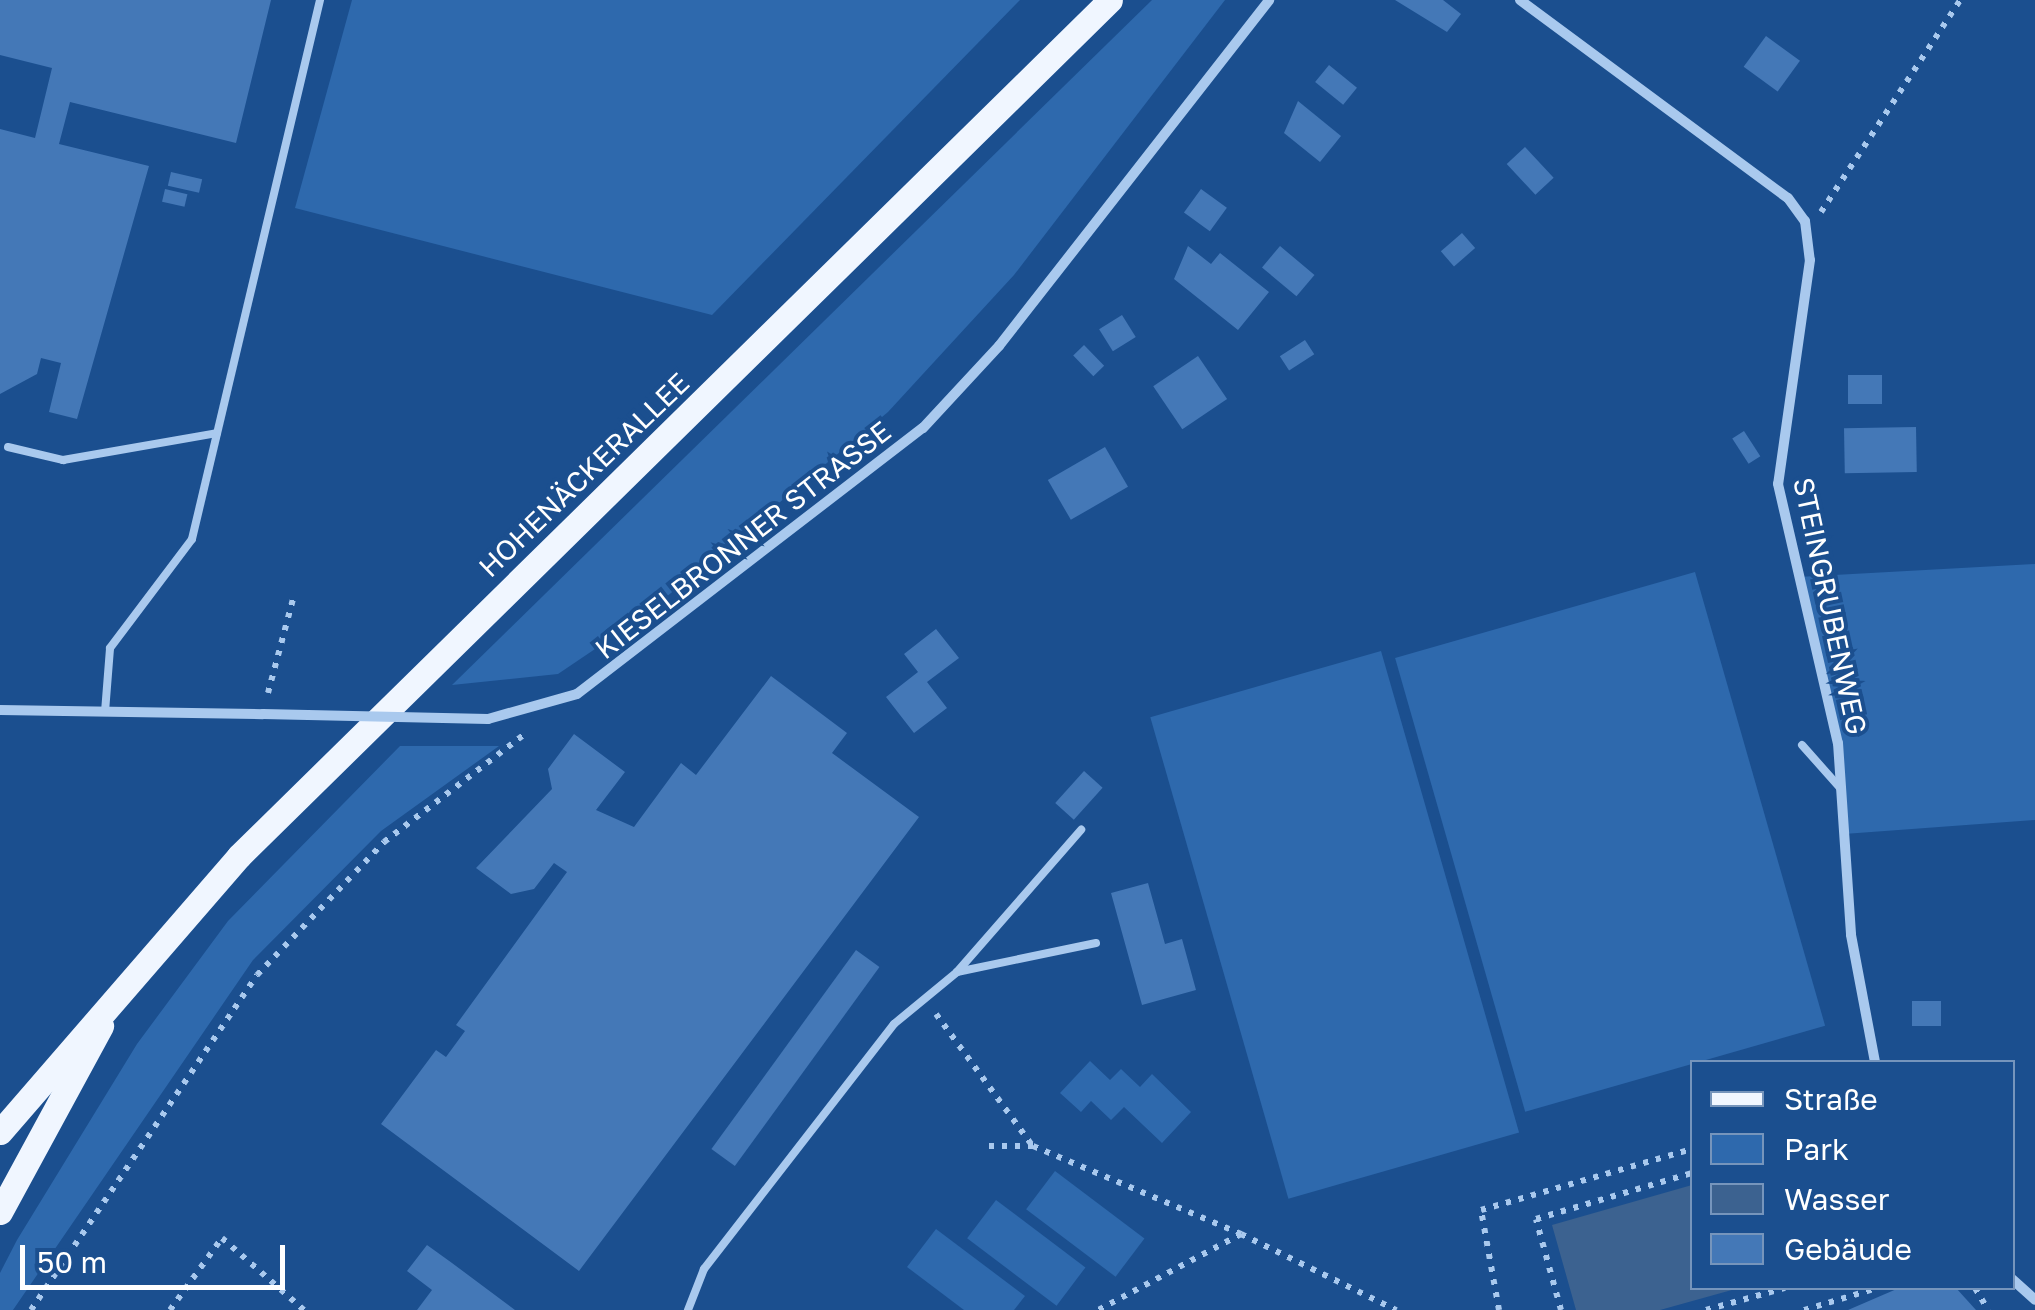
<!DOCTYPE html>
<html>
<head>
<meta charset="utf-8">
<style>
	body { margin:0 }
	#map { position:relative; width:2035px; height:1310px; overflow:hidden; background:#1b4f8f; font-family:"Golos Text",sans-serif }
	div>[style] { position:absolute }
	.green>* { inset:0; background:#2e69ad; transform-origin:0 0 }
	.water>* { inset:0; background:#3c6290 }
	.building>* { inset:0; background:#4478b7; transform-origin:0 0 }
	.path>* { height:6px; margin-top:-3px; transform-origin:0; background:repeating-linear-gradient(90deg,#a9c9ee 0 5px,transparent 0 13px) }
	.service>* { height:8px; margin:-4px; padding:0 4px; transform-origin:4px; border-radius:4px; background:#a9c9ee }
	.minor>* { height:10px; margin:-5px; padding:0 5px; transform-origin:5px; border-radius:5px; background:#a9c9ee }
	.primary>* { height:25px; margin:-12.5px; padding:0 12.5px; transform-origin:12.5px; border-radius:12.5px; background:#f0f6ff }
	.minor-bridge>* { height:10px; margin:-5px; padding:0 5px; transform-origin:5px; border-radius:5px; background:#a9c9ee }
	span { translate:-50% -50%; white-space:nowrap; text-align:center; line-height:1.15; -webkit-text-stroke:8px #1b4f8f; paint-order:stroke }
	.street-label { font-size:28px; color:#fff }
	.legend { position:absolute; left:1690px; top:1060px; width:325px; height:230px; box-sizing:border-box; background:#1b4f8f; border:2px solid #7695bc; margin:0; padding:12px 18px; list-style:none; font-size:30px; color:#fff }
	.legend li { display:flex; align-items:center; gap:20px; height:50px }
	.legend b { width:50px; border:2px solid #7695bc }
	.scale { position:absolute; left:20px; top:1245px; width:265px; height:45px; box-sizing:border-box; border:5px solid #fff; border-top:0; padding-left:12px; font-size:30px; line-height:35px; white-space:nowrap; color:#fff; -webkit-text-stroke:8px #1b4f8f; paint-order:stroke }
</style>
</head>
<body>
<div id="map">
	<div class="green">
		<div style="clip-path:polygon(352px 0,1020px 0,712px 315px,295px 208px)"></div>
		<div style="clip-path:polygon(1152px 0,1225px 0,1014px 275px,888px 412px,641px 618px,558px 674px,452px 685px)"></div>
		<div style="clip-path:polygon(2035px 564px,2035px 820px,1844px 834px,1838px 743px,1798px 577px)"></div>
		<div style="left:1695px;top:572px;width:472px;height:312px;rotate:74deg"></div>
		<div style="left:1381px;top:651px;width:501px;height:240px;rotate:74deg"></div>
		<div style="clip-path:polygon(400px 746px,499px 746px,381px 831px,253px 960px,13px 1310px,0 1310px,0 1273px,17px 1240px,137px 1044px,228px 921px)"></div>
		<div style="clip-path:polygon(1090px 1061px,1110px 1080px,1121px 1069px,1140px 1087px,1152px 1074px,1191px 1112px,1162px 1143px,1124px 1107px,1111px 1120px,1091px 1101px,1081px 1112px,1060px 1093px)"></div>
		<div style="left:1055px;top:1171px;width:112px;height:48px;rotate:37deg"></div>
		<div style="left:996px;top:1200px;width:112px;height:48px;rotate:37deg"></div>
		<div style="clip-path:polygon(936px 1229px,1025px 1296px,1014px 1310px,964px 1310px,907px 1267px)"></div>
	</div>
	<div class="water">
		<div style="clip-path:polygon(1692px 1185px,1692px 1288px,1739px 1288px,1660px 1310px,1576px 1310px,1552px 1225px)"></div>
	</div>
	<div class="building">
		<div style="clip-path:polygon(0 0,271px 0,236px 143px,70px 102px,59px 144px,149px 166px,77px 419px,49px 412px,61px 363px,41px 358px,37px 374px,0 394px,0 129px,35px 138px,52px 68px,0 55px)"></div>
		<div style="clip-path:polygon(1395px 0,1443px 0,1461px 14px,1447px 32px)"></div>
		<div style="left:1766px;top:36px;width:42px;height:38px;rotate:36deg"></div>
		<div style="left:1329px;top:65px;width:36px;height:22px;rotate:39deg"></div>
		<div style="clip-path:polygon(1298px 101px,1341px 136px,1320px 162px,1284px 133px)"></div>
		<div style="left:1525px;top:147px;width:42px;height:25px;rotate:47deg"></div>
		<div style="left:171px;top:172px;width:32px;height:14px;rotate:13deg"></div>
		<div style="left:165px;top:189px;width:23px;height:13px;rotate:13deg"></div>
		<div style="left:1201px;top:189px;width:32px;height:29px;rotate:36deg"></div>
		<div style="left:1462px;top:233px;width:20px;height:28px;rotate:49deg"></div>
		<div style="clip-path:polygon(1188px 246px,1211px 264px,1220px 253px,1269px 292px,1238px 330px,1174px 279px)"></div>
		<div style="left:1280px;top:246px;width:45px;height:28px;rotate:40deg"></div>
		<div style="left:1122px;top:315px;width:26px;height:27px;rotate:58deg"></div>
		<div style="left:1305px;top:340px;width:17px;height:30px;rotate:57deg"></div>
		<div style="left:1084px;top:345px;width:29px;height:15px;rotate:46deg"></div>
		<div style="left:1198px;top:356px;width:52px;height:54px;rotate:56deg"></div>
		<div style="left:1882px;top:375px;width:29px;height:34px;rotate:90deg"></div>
		<div style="left:1916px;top:427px;width:45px;height:72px;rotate:89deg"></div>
		<div style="left:1744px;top:431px;width:30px;height:14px;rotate:57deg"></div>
		<div style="left:1105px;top:447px;width:46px;height:66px;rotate:60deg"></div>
		<div style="clip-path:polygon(936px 629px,959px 658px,927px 682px,947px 708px,914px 733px,886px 697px,918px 672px,904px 654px)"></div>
		<div style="clip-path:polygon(771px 676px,847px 733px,832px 753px,919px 817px,579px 1271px,381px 1124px,436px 1050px,446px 1057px,465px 1031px,456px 1025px,567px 872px,554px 863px,534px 889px,511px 894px,476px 868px,552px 789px,548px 769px,574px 734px,625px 772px,596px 810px,634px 827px,681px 763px,696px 775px)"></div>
		<div style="left:1084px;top:771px;width:25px;height:43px;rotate:42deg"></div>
		<div style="clip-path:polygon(1148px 883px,1165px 944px,1182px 939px,1196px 990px,1142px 1005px,1111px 893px)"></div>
		<div style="left:856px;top:950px;width:29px;height:246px;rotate:36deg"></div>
		<div style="left:1912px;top:1001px;width:29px;height:25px"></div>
		<div style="clip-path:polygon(427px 1245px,452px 1263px,515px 1310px,417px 1310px,432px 1290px,407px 1271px)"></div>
		<div style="clip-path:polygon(1956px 1288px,1976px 1310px,1848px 1310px,1899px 1288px)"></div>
	</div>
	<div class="path">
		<div style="left:1821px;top:212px;width:254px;rotate:-56.7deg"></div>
		<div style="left:268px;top:693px;width:101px;rotate:-75.1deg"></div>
		<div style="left:936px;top:1014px;width:162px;rotate:53.8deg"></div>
		<div style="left:989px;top:1146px;width:44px"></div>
		<div style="left:1033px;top:1146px;width:226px;rotate:22.9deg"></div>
		<div style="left:1241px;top:1234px;width:162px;rotate:152deg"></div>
		<div style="left:1241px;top:1234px;width:173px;rotate:26.1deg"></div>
		<div style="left:1975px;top:1288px;width:26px;rotate:59deg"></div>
		<div style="left:31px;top:1310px;width:404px;rotate:-56deg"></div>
		<div style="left:257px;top:975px;width:184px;rotate:-46.3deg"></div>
		<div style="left:384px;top:842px;width:178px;rotate:-37.5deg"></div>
		<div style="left:170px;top:1310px;width:89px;rotate:-54.2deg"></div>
		<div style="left:222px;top:1238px;width:109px;rotate:41.3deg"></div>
		<div style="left:1499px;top:1310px;width:102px;rotate:-100.2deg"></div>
		<div style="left:1481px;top:1210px;width:220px;rotate:-16.1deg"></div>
		<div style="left:1561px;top:1310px;width:94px;rotate:-105.4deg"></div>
		<div style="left:1536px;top:1219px;width:163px;rotate:-16.4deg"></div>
		<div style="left:1706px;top:1310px;width:82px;rotate:-15.6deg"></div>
		<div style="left:1804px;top:1310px;width:76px;rotate:-16.8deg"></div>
	</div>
	<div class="service">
		<div style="left:8px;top:447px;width:57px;rotate:13.3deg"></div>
		<div style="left:63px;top:460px;width:156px;rotate:-9.9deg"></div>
		<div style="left:105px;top:712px;width:64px;rotate:-85.5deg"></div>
		<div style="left:110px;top:648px;width:136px;rotate:-53deg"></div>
		<div style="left:192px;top:539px;width:554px;rotate:-76.64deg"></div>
		<div style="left:1802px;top:745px;width:59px;rotate:48.4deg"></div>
		<div style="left:957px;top:972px;width:142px;rotate:-11.8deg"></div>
		<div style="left:688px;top:1310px;width:44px;rotate:-68.7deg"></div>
		<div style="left:704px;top:1269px;width:310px;rotate:-52.2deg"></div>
		<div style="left:894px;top:1024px;width:82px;rotate:-39.5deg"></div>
		<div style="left:957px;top:972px;width:189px;rotate:-48.9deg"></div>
	</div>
	<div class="minor">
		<div style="left:1520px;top:0;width:333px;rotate:36.5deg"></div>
		<div style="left:1788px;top:198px;width:29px;rotate:54deg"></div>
		<div style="left:1805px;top:221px;width:39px;rotate:83deg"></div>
		<div style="left:1810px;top:260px;width:226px;rotate:98.1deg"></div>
		<div style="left:1778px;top:484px;width:266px;rotate:77deg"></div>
		<div style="left:1838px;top:743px;width:192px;rotate:86.1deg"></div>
		<div style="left:1851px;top:935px;width:129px;rotate:79.3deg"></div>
		<div style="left:0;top:710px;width:263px;rotate:0.9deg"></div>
		<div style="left:488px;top:719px;width:92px;rotate:-15.7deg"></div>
		<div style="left:577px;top:694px;width:436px;rotate:-37.6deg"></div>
		<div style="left:923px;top:428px;width:112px;rotate:-47.2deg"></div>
		<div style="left:999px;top:346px;width:439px;rotate:-52deg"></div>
		<div style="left:2012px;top:1279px;width:31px;rotate:42deg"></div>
	</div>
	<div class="primary">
		<div style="left:0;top:1132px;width:365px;rotate:-49.1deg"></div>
		<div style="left:239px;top:856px;width:1221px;rotate:-44.5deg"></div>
		<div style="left:0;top:1212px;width:212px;rotate:-61.5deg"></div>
	</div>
	<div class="minor-bridge">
		<div style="left:263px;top:714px;width:225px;rotate:1.3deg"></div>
	</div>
	<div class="street-label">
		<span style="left:584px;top:475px;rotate:-44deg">HOHENÄCKERALLEE</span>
		<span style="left:743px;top:540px;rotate:-38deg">KIESELBRONNER STRASSE</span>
		<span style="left:1830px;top:606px;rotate:78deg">STEINGRUBENWEG</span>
	</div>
	<ul class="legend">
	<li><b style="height:12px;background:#f0f6ff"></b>Straße</li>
	<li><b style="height:28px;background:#2e69ad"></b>Park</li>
	<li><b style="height:28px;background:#3c6290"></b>Wasser</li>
	<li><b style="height:28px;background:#4478b7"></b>Gebäude</li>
	</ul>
	<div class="scale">50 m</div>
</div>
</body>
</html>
